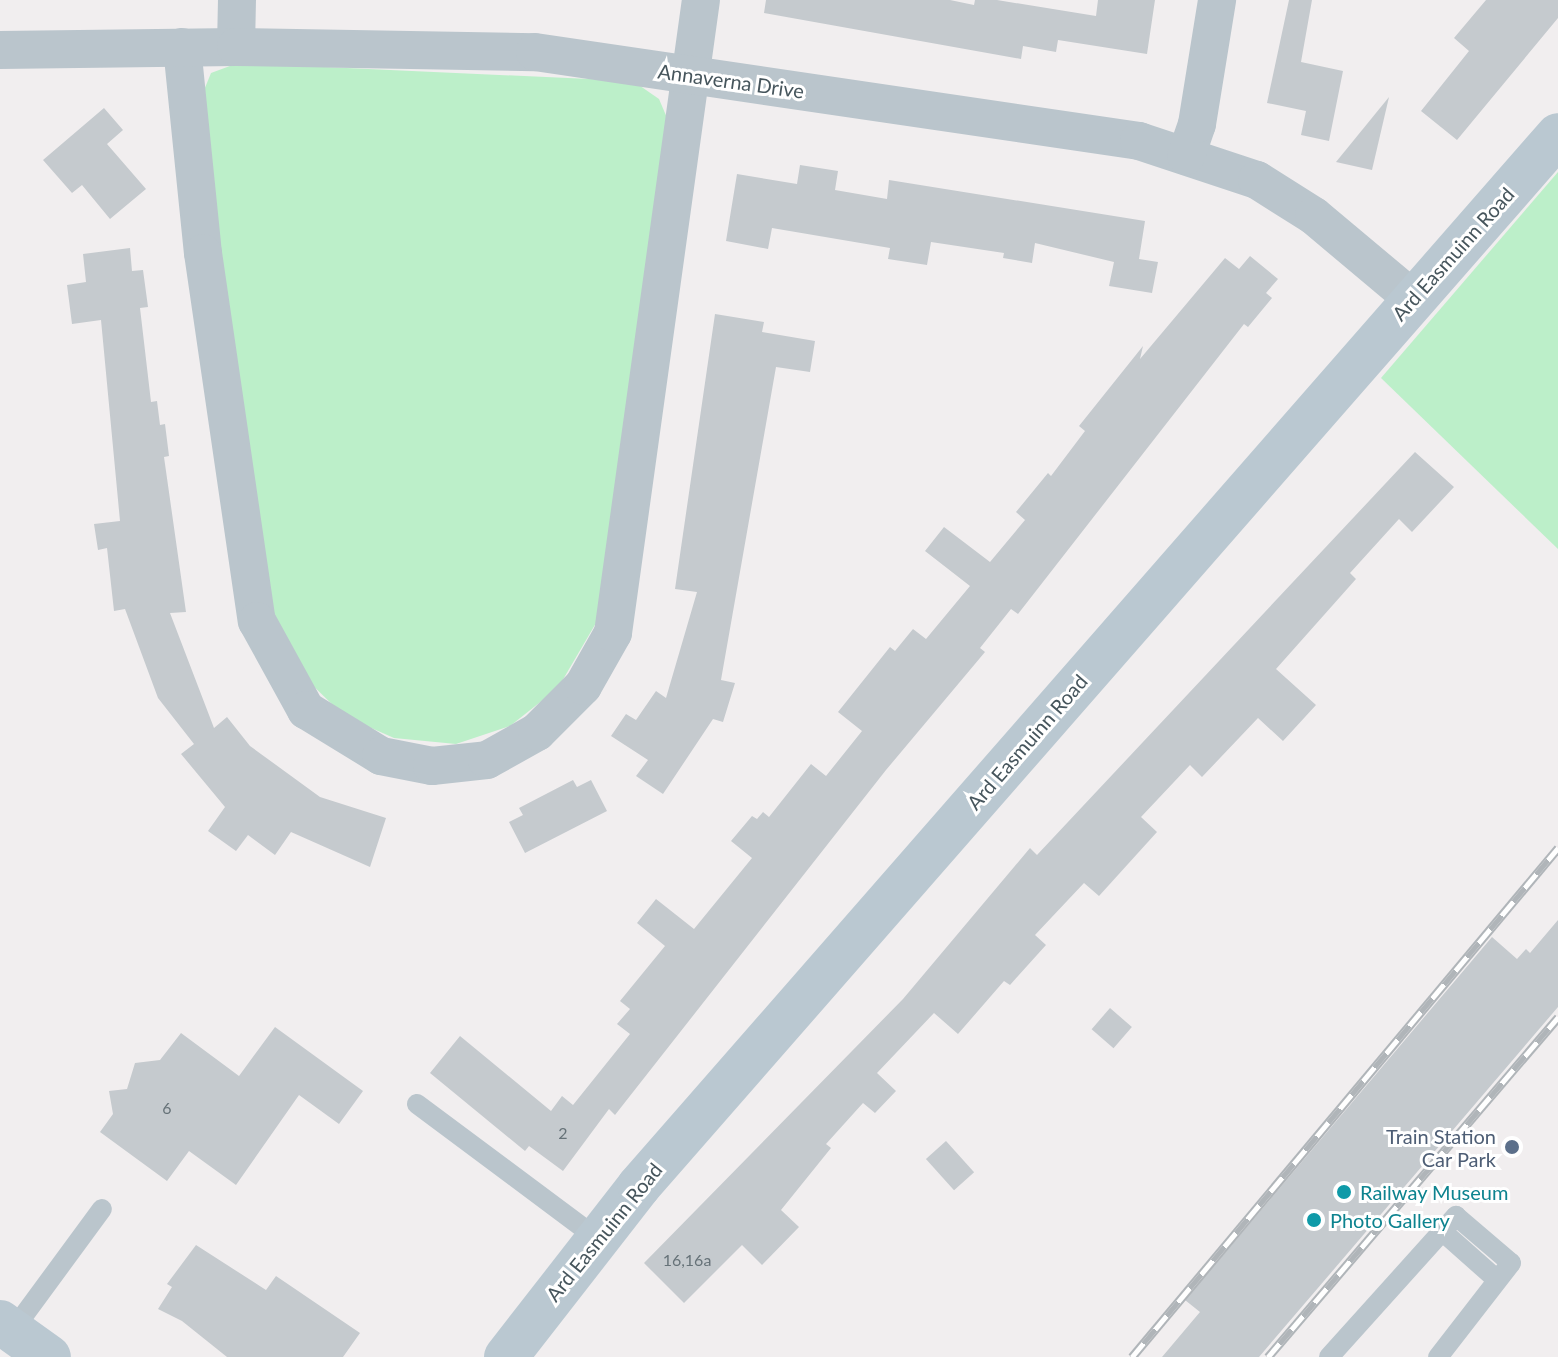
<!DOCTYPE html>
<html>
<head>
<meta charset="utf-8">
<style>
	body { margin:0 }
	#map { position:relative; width:1558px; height:1357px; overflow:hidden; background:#f1eeef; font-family:Lato,sans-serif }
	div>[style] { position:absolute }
	.green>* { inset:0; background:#bcefc9 }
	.building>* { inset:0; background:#c5cace; transform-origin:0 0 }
	.lane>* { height:20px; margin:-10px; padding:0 10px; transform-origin:10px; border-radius:10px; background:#bac5cc }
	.street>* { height:38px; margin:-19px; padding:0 19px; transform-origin:19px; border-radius:19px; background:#bac5cc }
	.secondary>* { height:44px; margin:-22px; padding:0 22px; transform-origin:22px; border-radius:22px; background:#bac8d1 }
	.rail>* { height:9px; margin-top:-4.5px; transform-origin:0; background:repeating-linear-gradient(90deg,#fff 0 18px,#b0b5b9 0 36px); box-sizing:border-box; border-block:2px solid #b0b5b9 }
	.dots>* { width:22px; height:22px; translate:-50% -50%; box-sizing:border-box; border:4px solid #fff; border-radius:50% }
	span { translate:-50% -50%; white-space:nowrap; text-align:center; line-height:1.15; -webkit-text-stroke:6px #fff; paint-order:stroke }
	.number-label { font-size:16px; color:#667278 }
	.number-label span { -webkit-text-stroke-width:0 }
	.street-label { font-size:20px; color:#46555c }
	.service-label { font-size:20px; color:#4e5e75 }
	.right { translate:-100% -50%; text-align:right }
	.culture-label { font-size:20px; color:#0d838f }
	.left { translate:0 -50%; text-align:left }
</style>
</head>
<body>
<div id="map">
	<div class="green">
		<div style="clip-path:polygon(238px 63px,633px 81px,659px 99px,673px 132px,596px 623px,558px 688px,510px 726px,456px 744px,394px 738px,344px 716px,296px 669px,265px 599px,198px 105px,211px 73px)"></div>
		<div style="clip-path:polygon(1558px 172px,1558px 549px,1381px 378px)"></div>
	</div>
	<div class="building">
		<div style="clip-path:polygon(766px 0,950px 0,974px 5px,975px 0,997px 0,1096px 16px,1098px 0,1155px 0,1147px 54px,1058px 40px,1056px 52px,1023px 46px,1021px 59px,764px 13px)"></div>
		<div style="clip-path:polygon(1289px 0,1312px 0,1301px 62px,1343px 71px,1329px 141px,1301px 135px,1306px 111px,1267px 103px)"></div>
		<div style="clip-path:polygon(1486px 0,1558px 0,1558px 18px,1457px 140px,1421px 111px,1469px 51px,1454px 38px)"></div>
		<div style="clip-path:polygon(1389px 97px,1372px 170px,1336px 162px)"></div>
		<div style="clip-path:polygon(104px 108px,123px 130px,107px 144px,146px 189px,110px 219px,82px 185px,72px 193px,43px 160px)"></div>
		<div style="clip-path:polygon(800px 165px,838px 171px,835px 190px,887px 199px,889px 180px,1145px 221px,1139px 259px,1158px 262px,1152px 293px,1109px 286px,1114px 262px,1035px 243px,1032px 263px,1003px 258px,1004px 253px,931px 242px,927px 265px,888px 259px,890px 248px,772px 228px,768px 249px,726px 241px,737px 174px,797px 184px)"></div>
		<div style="clip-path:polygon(130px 248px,132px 271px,143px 270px,148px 307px,140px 308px,151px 402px,157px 401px,160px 425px,165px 424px,169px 456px,164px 457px,186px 612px,170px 613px,214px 728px,227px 717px,250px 746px,320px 797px,386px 818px,370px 867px,291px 832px,275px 855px,248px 835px,236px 851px,208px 831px,225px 807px,181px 754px,194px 744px,158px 698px,125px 609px,114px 611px,107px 548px,98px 550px,94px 524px,120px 521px,101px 320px,72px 324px,67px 285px,86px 282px,83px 254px)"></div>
		<div style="clip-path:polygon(1250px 256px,1278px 279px,1266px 293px,1272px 298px,1248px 327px,1244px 324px,1018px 614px,1011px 609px,980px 648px,985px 652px,886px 770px,615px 1115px,609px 1109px,563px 1171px,529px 1146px,525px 1151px,430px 1073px,460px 1036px,551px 1111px,562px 1096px,573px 1105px,630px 1034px,617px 1024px,630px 1009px,620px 1001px,665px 946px,637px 923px,656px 899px,694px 929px,752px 858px,731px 841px,752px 816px,757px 819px,763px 812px,769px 817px,811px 764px,826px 776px,862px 731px,838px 712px,890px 647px,895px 651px,913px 629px,926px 639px,970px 586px,925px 551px,944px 527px,990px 562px,1025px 520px,1016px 512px,1048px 473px,1051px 476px,1085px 431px,1079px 426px,1143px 346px,1140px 359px,1225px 258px,1239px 269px)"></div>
		<div style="clip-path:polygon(715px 314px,764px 322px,762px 332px,815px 341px,810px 372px,776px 367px,721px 680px,735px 683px,723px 722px,713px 719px,663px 794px,636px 776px,648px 760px,611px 736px,626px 714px,636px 720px,656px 691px,666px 698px,697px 592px,675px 589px)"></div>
		<div style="clip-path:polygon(1415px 452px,1454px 487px,1412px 532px,1399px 519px,1350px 573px,1356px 579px,1276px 669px,1316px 705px,1283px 741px,1258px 718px,1202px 777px,1190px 765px,1141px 817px,1157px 832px,1099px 896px,1084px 883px,1035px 935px,1046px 945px,1010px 985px,1004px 981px,958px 1034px,934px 1013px,877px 1073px,896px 1091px,875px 1113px,863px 1103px,826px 1144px,831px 1148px,781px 1210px,799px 1227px,762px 1265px,742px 1245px,684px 1303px,644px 1263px,903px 999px,1030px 848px,1037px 855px)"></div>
		<div style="clip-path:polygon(573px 780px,577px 787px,591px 780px,607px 811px,525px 853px,509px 822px,523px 815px,519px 808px)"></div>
		<div style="clip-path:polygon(1558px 920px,1558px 1007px,1259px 1357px,1162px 1357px,1200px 1312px,1185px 1300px,1492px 937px,1517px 959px,1526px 949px,1530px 953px)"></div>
		<div style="left:1110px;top:1008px;width:29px;height:28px;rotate:41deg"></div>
		<div style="clip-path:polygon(275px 1027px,363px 1091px,339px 1124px,299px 1095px,236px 1185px,189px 1151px,167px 1181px,100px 1132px,113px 1114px,109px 1091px,127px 1089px,135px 1063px,160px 1060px,181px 1033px,239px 1076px)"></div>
		<div style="left:946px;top:1141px;width:42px;height:27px;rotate:48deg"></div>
		<div style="clip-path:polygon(196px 1245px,266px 1290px,276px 1276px,360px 1333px,343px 1357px,227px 1357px,182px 1321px,158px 1309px,172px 1287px,167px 1284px)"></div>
	</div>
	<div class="lane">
		<div style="left:417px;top:1104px;width:224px;rotate:36.7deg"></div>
		<div style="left:1442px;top:1231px;width:72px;rotate:41.6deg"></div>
		<div style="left:13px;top:1330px;width:150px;rotate:-53.7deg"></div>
		<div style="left:1329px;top:1357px;width:190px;rotate:-48deg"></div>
		<div style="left:1456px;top:1216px;width:72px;rotate:40.5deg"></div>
		<div style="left:1511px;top:1263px;width:119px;rotate:127.8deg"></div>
	</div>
	<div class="street">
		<div style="left:182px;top:47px;width:207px;rotate:84.2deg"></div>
		<div style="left:203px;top:253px;width:372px;rotate:81.7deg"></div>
		<div style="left:257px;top:621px;width:102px;rotate:61.2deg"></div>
		<div style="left:306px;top:710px;width:88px;rotate:31.5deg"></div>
		<div style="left:381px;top:756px;width:52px;rotate:11.1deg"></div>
		<div style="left:432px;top:766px;width:55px;rotate:-6.2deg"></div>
		<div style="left:487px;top:760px;width:57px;rotate:-29.2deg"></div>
		<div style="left:537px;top:732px;width:65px;rotate:-45deg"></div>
		<div style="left:583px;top:686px;width:61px;rotate:-60.5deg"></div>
		<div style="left:613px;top:633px;width:639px;rotate:-82.09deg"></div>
		<div style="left:236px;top:47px;width:47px;rotate:-88.8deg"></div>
		<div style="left:0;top:50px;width:236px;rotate:-0.7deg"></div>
		<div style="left:236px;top:47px;width:299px;rotate:1deg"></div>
		<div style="left:535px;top:52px;width:611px;rotate:8.38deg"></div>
		<div style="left:1139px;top:141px;width:124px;rotate:18.3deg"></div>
		<div style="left:1257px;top:180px;width:67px;rotate:32.3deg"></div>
		<div style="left:1314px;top:216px;width:129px;rotate:40deg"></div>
		<div style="left:1186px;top:156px;width:34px;rotate:-71deg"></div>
		<div style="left:1197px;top:124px;width:126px;rotate:-80.8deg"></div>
	</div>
	<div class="secondary">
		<div style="left:0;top:1322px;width:60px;rotate:35.5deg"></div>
		<div style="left:506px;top:1357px;width:217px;rotate:-52.1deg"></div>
		<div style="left:639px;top:1186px;width:1396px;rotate:-48.83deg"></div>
	</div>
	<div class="rail">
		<div style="left:1132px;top:1357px;width:664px;rotate:-50.07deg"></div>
		<div style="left:1268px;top:1357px;width:447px;rotate:-49.5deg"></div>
	</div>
	<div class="dots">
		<div style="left:1512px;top:1147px;background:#5c6f8a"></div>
		<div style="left:1344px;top:1192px;background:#0f9aa8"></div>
		<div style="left:1314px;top:1220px;background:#0f9aa8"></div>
	</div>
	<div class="number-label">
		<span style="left:167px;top:1108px">6</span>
		<span style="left:563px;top:1133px">2</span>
		<span style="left:687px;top:1260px">16,16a</span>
	</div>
	<div class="street-label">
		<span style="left:731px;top:81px;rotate:8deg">Annaverna Drive</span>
		<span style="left:1453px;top:254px;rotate:-48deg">Ard Easmuinn Road</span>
		<span style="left:1027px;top:742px;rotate:-49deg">Ard Easmuinn Road</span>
		<span style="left:604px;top:1232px;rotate:-51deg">Ard Easmuinn Road</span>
	</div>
	<div class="service-label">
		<span class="right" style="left:1496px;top:1148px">Train Station<br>Car Park</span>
	</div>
	<div class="culture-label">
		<span class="left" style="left:1360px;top:1192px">Railway Museum</span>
		<span class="left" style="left:1330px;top:1220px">Photo Gallery</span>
	</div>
</div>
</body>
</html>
